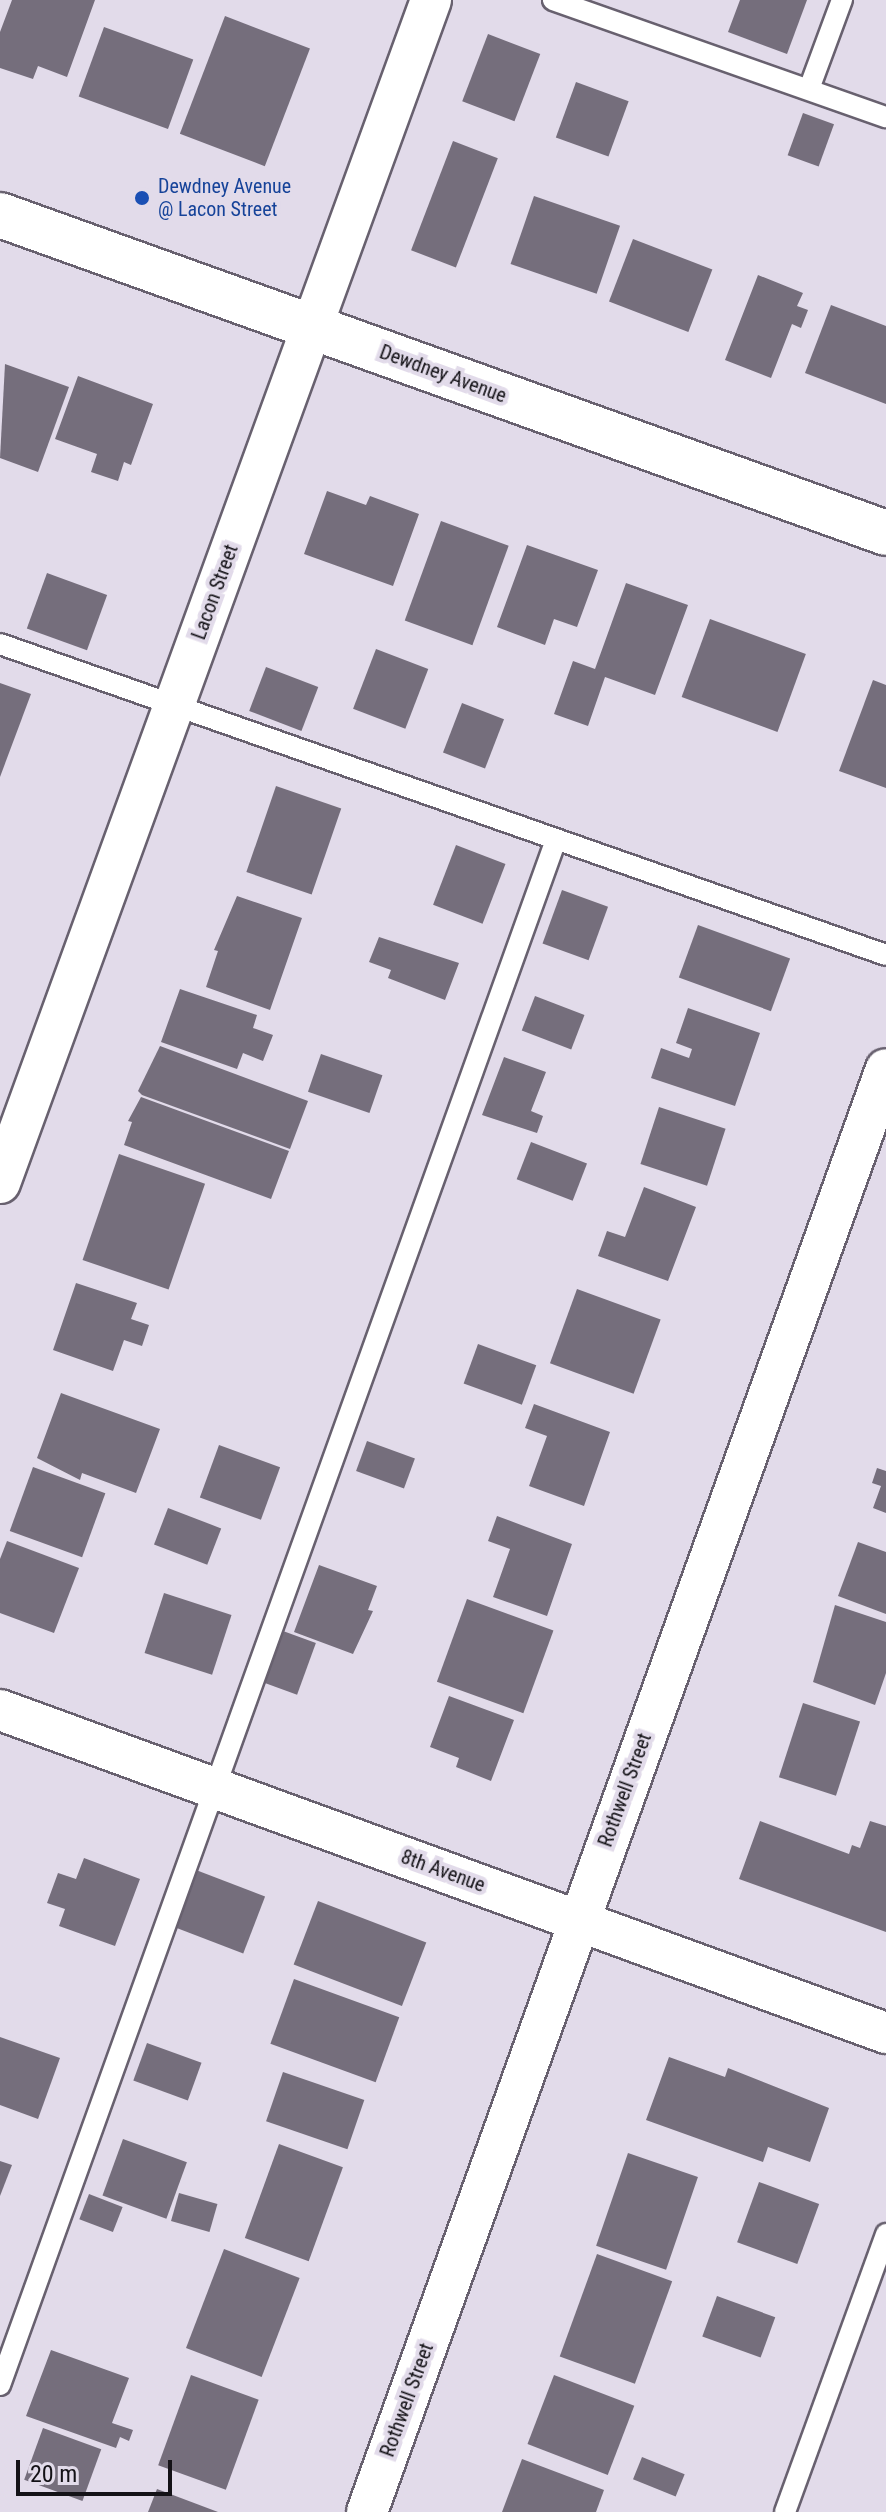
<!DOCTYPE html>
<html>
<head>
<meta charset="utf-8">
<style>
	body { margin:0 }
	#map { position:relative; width:886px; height:2512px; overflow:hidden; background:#e2dbea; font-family:"Roboto Condensed",sans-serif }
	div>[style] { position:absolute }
	.building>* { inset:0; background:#756e7c; transform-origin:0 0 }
	.roads { filter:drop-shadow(2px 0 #68616f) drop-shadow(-2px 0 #68616f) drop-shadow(0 2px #68616f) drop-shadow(0 -2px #68616f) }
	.lane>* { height:20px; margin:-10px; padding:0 10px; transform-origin:10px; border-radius:10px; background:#fff }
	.street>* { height:40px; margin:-20px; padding:0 20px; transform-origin:20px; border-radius:20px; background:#fff }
	.secondary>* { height:44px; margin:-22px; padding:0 22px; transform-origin:22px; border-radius:22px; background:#fff }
	.dots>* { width:22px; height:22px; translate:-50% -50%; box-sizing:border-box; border:4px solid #e2dbea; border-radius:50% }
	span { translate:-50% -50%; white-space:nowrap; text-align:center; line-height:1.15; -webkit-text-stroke:8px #e2dbea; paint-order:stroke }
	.transit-label { font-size:20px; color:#164399 }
	.left { translate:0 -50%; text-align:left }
	.street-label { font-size:20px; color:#141217 }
	.scale { position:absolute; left:16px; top:2460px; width:156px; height:36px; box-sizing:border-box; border:4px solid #141217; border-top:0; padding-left:10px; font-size:24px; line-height:28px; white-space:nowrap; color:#141217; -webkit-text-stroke:6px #e2dbea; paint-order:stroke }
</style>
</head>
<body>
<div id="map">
	<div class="building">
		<div style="clip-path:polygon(12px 0,95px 0,67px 77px,38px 66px,33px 79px,0 68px,0 32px)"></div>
		<div style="clip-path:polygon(740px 0,807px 0,787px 54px,728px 32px)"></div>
		<div style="left:225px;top:16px;width:91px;height:126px;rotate:21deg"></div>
		<div style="left:104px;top:27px;width:95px;height:74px;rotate:20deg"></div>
		<div style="left:488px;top:34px;width:56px;height:72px;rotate:21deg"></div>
		<div style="left:576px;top:82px;width:56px;height:59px;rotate:20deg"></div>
		<div style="left:803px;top:113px;width:33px;height:45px;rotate:20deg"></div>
		<div style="left:453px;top:141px;width:48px;height:117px;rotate:21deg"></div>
		<div style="left:534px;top:196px;width:91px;height:72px;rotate:19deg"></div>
		<div style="left:633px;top:239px;width:85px;height:67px;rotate:21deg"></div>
		<div style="clip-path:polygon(758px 275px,803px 293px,797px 306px,808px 310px,801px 328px,792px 324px,771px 378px,725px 360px)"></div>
		<div style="clip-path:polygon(831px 305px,886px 326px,886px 404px,805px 373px)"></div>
		<div style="clip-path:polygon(5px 364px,69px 387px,38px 472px,0 458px)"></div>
		<div style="clip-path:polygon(78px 376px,153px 404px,131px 465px,124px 462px,118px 481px,91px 472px,97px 454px,55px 439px)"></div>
		<div style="clip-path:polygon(327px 491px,366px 505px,370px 496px,419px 514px,393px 586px,304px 554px)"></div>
		<div style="left:441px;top:521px;width:72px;height:106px;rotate:20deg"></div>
		<div style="clip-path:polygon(527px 545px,598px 570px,577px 627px,554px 619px,545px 645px,497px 627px)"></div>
		<div style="left:47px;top:573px;width:64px;height:59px;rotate:20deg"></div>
		<div style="clip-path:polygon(626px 583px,688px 605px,655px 695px,605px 677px,588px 726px,554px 714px,573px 661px,595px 669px)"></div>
		<div style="left:710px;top:619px;width:102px;height:83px;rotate:20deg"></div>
		<div style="left:376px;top:649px;width:56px;height:64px;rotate:21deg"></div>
		<div style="left:266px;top:667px;width:56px;height:47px;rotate:21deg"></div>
		<div style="clip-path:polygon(873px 680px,886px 685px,886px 788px,839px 771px)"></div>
		<div style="clip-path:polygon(0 683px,31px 694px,0 777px)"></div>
		<div style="left:462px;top:703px;width:45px;height:53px;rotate:21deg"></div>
		<div style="left:276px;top:786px;width:69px;height:91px;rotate:19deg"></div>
		<div style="left:456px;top:845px;width:53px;height:64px;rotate:21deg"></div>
		<div style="left:562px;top:890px;width:49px;height:57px;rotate:20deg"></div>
		<div style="clip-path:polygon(237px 896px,302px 918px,270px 1010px,206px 987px,218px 951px,214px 950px)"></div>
		<div style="left:698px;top:925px;width:98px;height:56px;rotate:20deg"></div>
		<div style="clip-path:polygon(379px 937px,459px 963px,445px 1000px,388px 978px,391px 970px,369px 962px)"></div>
		<div style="clip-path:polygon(180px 989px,257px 1015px,253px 1028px,273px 1035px,263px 1061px,243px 1053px,237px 1069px,161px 1042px)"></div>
		<div style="left:535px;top:996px;width:53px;height:37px;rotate:21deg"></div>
		<div style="clip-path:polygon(688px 1008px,760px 1033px,735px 1106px,651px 1078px,661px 1048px,689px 1058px,692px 1049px,676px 1043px)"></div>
		<div style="clip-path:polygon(160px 1046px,308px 1101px,290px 1149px,142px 1095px,138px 1091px)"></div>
		<div style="left:321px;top:1054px;width:65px;height:40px;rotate:19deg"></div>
		<div style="clip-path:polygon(504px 1057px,546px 1072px,531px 1111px,543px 1116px,537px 1133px,482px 1115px)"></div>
		<div style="clip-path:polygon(141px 1097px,289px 1151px,271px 1199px,124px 1145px,132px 1122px,128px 1121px)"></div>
		<div style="left:659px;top:1107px;width:70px;height:60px;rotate:18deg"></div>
		<div style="left:531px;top:1142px;width:60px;height:40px;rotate:21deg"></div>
		<div style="left:119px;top:1154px;width:91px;height:112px;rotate:19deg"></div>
		<div style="clip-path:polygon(644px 1187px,696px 1207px,668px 1281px,598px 1256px,607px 1231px,625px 1237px)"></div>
		<div style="clip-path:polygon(76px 1283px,137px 1303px,131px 1319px,149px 1325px,142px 1346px,124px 1340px,113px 1371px,53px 1350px)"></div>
		<div style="left:577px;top:1289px;width:89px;height:79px;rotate:20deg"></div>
		<div style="left:478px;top:1344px;width:62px;height:42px;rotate:20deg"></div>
		<div style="clip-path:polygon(61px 1393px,160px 1429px,136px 1493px,82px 1473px,80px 1480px,37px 1458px)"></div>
		<div style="clip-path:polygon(534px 1404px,610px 1432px,584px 1506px,529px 1486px,547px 1436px,525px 1428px)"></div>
		<div style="left:367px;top:1441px;width:51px;height:32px;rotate:20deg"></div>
		<div style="left:219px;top:1445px;width:65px;height:56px;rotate:20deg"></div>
		<div style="left:33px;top:1467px;width:77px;height:68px;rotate:20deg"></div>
		<div style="clip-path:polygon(877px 1468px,886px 1471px,886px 1513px,873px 1508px,881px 1486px,872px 1483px)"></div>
		<div style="left:168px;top:1508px;width:57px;height:39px;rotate:21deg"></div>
		<div style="clip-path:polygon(497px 1516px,572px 1544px,547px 1616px,493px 1597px,510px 1549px,488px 1541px)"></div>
		<div style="clip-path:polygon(7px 1541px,79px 1568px,54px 1633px,0 1613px,0 1559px)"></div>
		<div style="clip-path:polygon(858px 1542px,886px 1552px,886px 1614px,838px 1596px)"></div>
		<div style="clip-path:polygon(319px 1565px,377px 1586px,368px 1610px,373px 1611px,353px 1654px,294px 1632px)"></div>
		<div style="left:164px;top:1593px;width:71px;height:63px;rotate:18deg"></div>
		<div style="left:467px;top:1599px;width:92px;height:88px;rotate:20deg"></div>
		<div style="clip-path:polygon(835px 1605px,886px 1622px,886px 1673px,875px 1705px,813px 1682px)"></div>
		<div style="left:283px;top:1631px;width:35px;height:55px;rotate:20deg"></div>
		<div style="clip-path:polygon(449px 1696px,514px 1720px,491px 1781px,456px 1767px,459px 1758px,430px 1747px)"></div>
		<div style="left:803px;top:1703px;width:60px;height:78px;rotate:18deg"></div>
		<div style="clip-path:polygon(760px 1821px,849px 1854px,852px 1845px,860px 1848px,870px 1821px,886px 1826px,886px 1932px,739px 1879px)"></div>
		<div style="clip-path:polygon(84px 1858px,140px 1879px,115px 1946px,59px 1926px,65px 1909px,47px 1903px,58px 1873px,76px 1879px)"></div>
		<div style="left:196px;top:1870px;width:74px;height:61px;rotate:21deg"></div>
		<div style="left:318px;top:1901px;width:116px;height:68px;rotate:21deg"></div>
		<div style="left:294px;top:1979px;width:112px;height:69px;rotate:20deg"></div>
		<div style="clip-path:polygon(0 2037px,60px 2058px,38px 2119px,0 2105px)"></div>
		<div style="left:147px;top:2043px;width:58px;height:40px;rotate:20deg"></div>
		<div style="clip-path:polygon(669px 2057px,725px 2077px,728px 2068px,829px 2108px,810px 2162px,768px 2147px,763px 2162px,646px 2120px)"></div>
		<div style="left:283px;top:2072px;width:86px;height:52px;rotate:19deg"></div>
		<div style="left:123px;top:2139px;width:68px;height:60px;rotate:20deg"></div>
		<div style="left:279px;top:2144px;width:68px;height:100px;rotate:20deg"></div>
		<div style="left:628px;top:2153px;width:74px;height:98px;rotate:19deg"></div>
		<div style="clip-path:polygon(0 2161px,12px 2165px,0 2196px)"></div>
		<div style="left:759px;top:2182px;width:64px;height:64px;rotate:20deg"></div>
		<div style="left:179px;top:2193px;width:40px;height:29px;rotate:16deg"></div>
		<div style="left:89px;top:2194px;width:36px;height:27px;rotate:21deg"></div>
		<div style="left:224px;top:2249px;width:81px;height:106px;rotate:21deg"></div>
		<div style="left:597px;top:2254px;width:80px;height:109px;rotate:20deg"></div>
		<div style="left:717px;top:2296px;width:62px;height:43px;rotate:20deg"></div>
		<div style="clip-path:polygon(51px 2350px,129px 2378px,112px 2423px,133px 2430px,129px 2441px,120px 2437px,116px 2448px,26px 2416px)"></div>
		<div style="left:191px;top:2375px;width:72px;height:96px;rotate:20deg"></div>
		<div style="left:554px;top:2375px;width:86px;height:74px;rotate:21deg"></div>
		<div style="left:43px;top:2428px;width:62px;height:55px;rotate:20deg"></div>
		<div style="left:642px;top:2457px;width:46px;height:24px;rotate:22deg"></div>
		<div style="clip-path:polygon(522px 2459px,604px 2490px,596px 2512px,502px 2512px)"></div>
		<div style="clip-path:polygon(157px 2489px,218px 2512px,148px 2512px)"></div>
	</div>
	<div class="roads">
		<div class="lane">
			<div style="left:553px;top:0;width:353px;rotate:19.4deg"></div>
			<div style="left:809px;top:89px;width:95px;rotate:-69.7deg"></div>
			<div style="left:0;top:644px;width:939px;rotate:19.34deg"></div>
			<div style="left:0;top:2385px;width:1642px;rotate:-70.21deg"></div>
			<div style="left:785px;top:2512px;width:296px;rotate:-70deg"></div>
		</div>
		<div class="street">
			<div style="left:0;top:1183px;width:1259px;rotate:-69.98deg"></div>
			<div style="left:0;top:1710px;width:943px;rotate:20.03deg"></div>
			<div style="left:367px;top:2512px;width:1533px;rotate:-70.22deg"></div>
		</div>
		<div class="secondary">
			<div style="left:0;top:215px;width:941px;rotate:19.74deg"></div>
		</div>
	</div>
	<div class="dots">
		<div style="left:142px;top:198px;background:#1a4fb4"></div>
	</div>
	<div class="transit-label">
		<span class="left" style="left:158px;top:198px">Dewdney Avenue<br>@ Lacon Street</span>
	</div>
	<div class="street-label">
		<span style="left:443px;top:374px;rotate:20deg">Dewdney Avenue</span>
		<span style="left:215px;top:592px;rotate:-70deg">Lacon Street</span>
		<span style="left:625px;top:1790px;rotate:-70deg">Rothwell Street</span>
		<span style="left:443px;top:1871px;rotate:20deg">8th Avenue</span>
		<span style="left:407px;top:2400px;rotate:-70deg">Rothwell Street</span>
	</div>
	<div class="scale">20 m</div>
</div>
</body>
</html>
